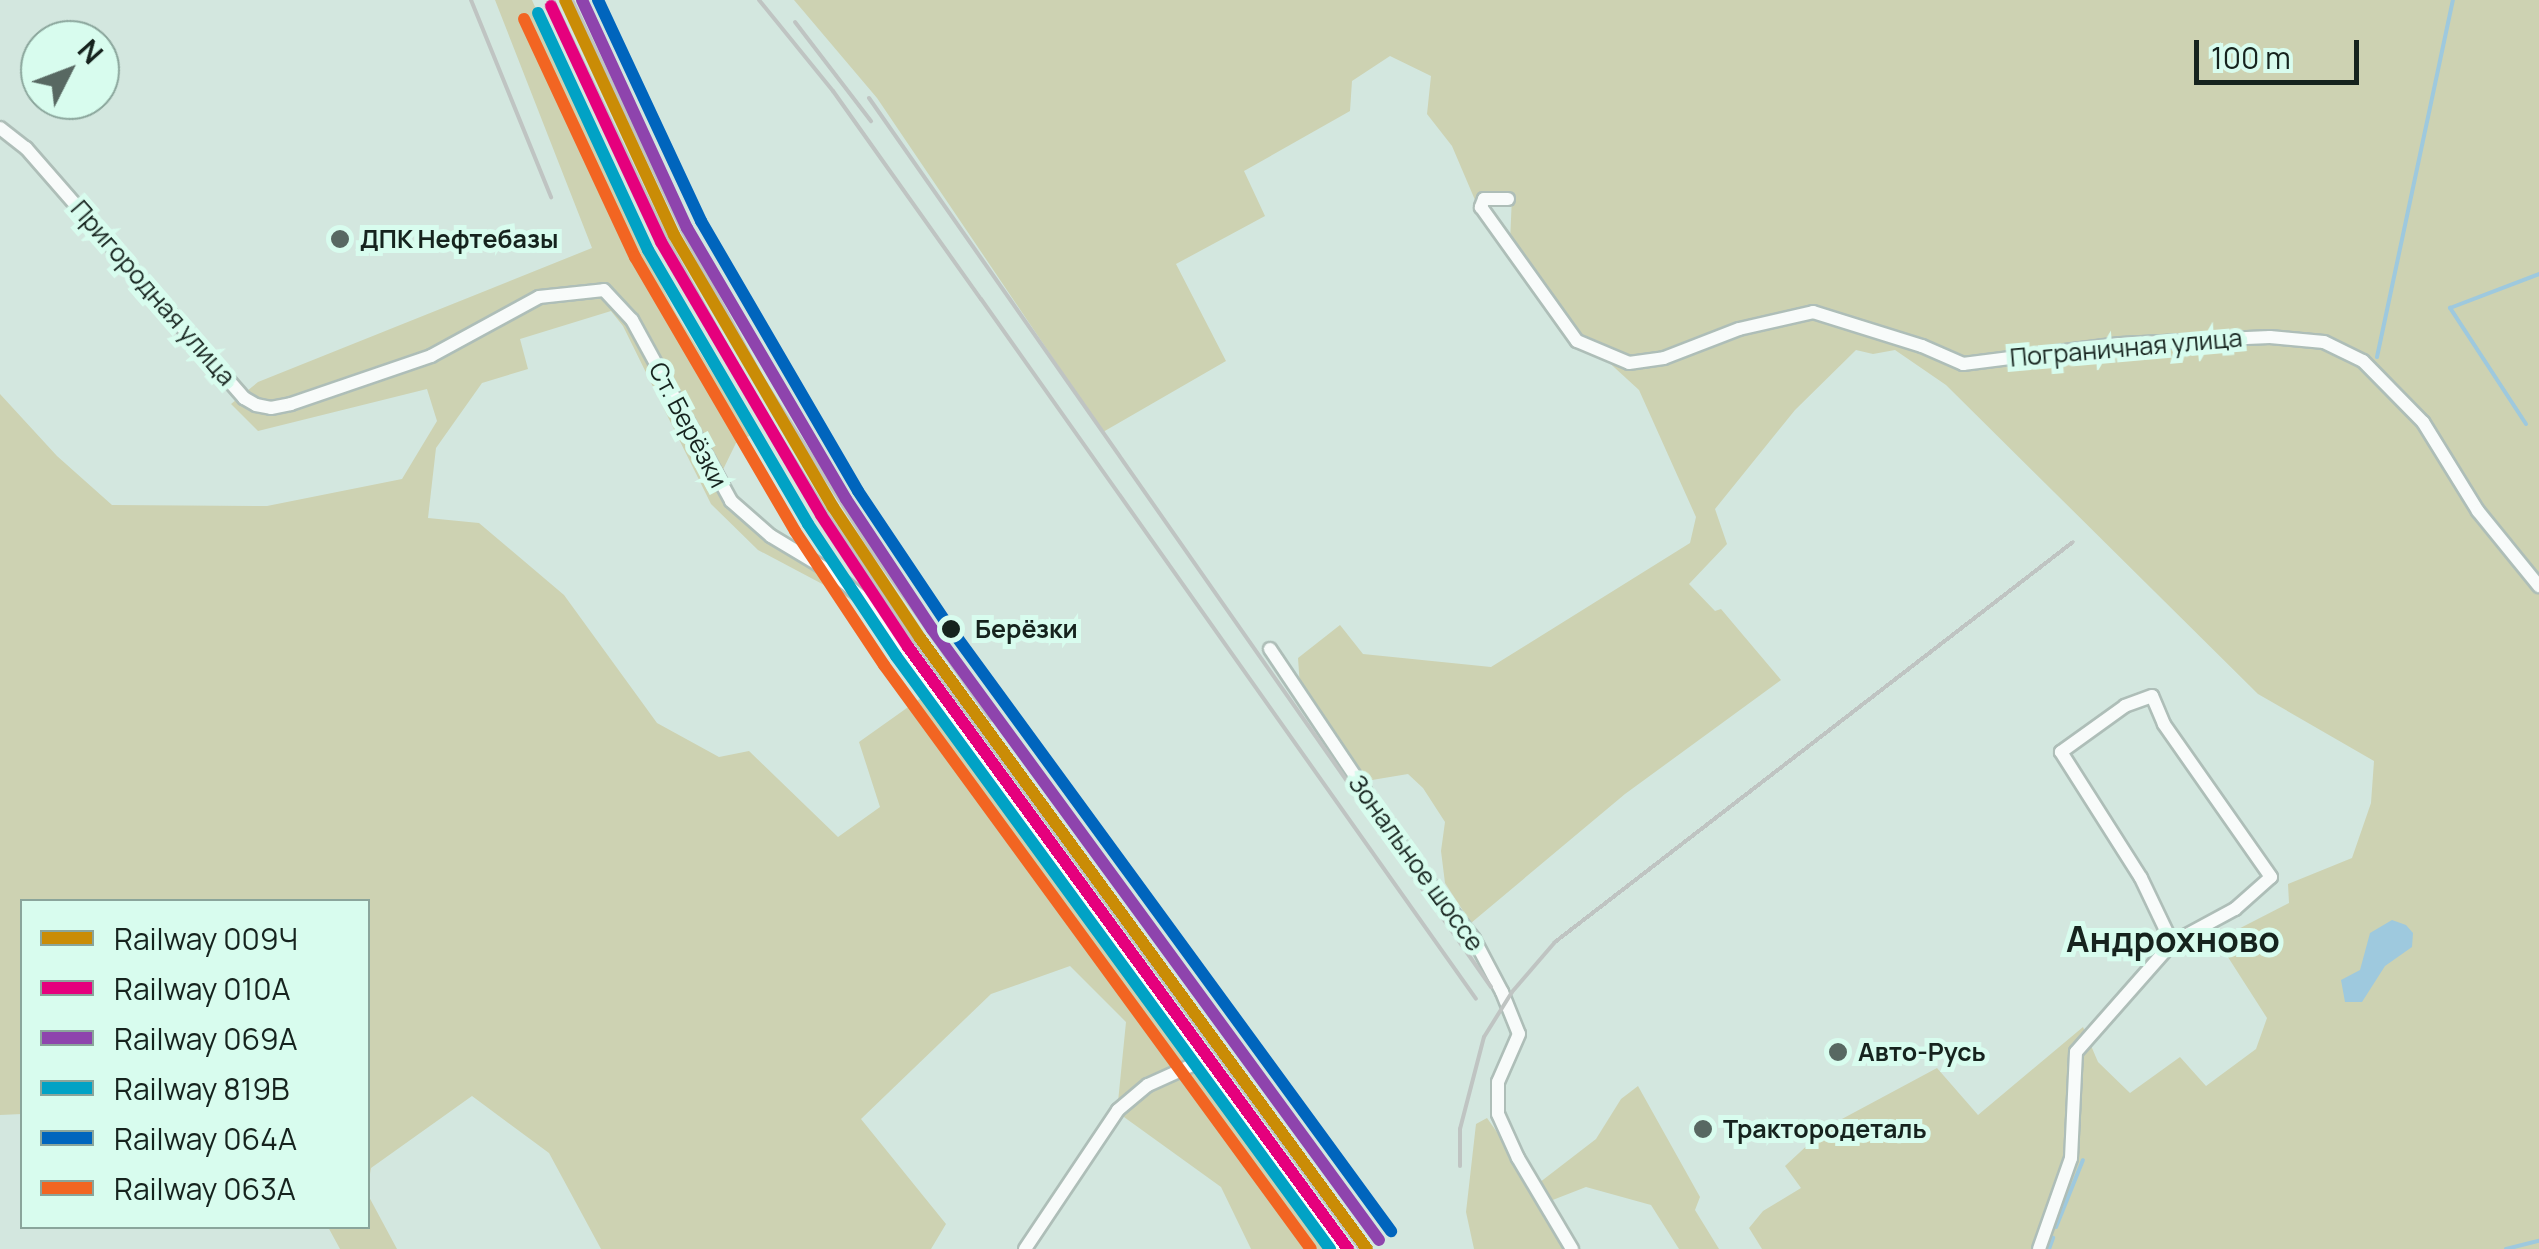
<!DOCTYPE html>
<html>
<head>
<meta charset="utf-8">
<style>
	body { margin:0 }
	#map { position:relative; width:2539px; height:1249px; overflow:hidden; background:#d3e7df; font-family:Manrope,sans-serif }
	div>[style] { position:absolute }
	.green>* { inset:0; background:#cdd2b2 }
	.water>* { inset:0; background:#9ec9de }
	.stream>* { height:4px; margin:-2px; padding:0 2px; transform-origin:2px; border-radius:2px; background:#9ec9de }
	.roads { filter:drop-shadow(2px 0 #aebeb8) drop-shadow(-2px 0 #aebeb8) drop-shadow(0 2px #aebeb8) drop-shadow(0 -2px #aebeb8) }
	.minor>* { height:12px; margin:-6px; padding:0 6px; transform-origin:6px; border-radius:6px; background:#f8fbfa }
	.rail>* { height:4px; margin:-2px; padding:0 2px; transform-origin:2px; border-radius:2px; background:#bfc4c2 }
	.rail-1>* { height:12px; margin:-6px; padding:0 6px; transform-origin:6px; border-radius:6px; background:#ca8c06 }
	.rail-2>* { height:12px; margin:-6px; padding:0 6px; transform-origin:6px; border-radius:6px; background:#e5007d }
	.rail-3>* { height:12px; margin:-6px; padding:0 6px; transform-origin:6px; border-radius:6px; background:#8e44ad }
	.rail-4>* { height:12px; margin:-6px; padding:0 6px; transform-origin:6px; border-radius:6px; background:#01a2c5 }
	.rail-5>* { height:12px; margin:-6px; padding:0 6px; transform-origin:6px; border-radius:6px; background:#0065bd }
	.rail-6>* { height:12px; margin:-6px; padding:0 6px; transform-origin:6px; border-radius:6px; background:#f26522 }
	.dots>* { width:28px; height:28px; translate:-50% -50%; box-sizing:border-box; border:5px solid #d8fcee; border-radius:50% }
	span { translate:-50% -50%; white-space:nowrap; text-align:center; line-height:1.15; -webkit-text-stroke:10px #d8fcee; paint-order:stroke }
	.poi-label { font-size:25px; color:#16231e; font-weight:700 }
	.left { translate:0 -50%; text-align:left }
	.street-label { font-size:25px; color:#16231e }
	.stop-label { font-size:25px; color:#16231e; font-weight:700 }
	.district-label { font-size:35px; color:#16231e; font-weight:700 }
	.legend { position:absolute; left:20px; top:899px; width:350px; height:330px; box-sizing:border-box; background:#d8fcee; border:2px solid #8aa59b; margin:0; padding:12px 18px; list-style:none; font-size:30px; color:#16231e }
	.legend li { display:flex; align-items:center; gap:20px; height:50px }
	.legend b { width:50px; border:2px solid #8aa59b }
	.north { position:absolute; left:20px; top:20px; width:100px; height:100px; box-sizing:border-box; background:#d8fcee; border:2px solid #8aa59b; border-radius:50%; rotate:48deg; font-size:28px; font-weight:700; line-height:40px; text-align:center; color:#16231e }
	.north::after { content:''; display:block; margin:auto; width:35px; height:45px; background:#586862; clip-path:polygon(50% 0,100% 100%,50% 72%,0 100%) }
	.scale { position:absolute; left:2194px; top:40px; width:165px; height:45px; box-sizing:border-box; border:5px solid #16231e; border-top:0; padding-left:12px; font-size:30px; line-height:35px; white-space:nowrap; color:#16231e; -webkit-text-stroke:8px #d8fcee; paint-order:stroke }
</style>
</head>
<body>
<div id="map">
	<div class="green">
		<div style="clip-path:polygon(495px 0,532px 0,605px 170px,674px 310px,751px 435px,736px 443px,715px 486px,729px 503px,832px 577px,860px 604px,758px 550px,711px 504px,623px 326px,611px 311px,520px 339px,528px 369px,482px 383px,436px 448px,428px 518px,479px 523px,564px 595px,657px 723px,719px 757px,749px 751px,838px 837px,880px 807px,859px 742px,928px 693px,1143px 987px,1199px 1075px,1332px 1249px,1251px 1249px,1221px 1187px,1117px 1112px,1126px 1022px,1070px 966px,991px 994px,861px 1119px,946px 1224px,931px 1249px,601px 1249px,549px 1153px,472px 1096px,371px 1168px,368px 1186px,368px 902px,22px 902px,22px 1114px,0 1115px,0 394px,57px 456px,112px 505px,267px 506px,402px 479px,437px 421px,427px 389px,258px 431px,231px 404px,258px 382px,592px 248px)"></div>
		<div style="clip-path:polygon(794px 0,2539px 0,2539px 1249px,1762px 1249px,1749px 1228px,1763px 1211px,1801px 1188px,1785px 1166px,1827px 1127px,1937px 1068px,1978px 1115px,2083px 1027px,2098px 1062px,2130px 1093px,2180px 1057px,2206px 1086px,2256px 1049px,2267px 1018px,2217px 940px,2289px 903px,2288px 884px,2352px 858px,2371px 803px,2374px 761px,2258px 694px,1946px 385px,1895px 350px,1873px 354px,1856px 350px,1795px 410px,1715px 509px,1727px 544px,1689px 584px,1715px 611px,1721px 609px,1781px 680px,1625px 794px,1471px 923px,1445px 883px,1441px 851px,1445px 822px,1423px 788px,1408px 774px,1366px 781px,1300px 687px,1298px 658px,1340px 625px,1363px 654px,1491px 667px,1690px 543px,1696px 517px,1639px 390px,1591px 346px,1510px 242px,1512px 196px,1475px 200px,1452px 146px,1427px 114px,1431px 76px,1390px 56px,1352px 81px,1350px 111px,1244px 171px,1265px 216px,1176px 264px,1226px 361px,1103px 432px,877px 98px)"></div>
		<div style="clip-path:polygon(1638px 1086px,1700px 1197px,1695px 1210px,1719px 1249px,1679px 1249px,1651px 1205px,1586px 1187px,1545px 1203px,1568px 1249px,1474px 1249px,1466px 1212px,1476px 1124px,1487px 1118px,1535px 1186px,1596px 1139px,1621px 1099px)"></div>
		<div style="clip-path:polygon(368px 1195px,397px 1249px,340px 1249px,328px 1227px,368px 1226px)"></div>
	</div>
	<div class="water">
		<div style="clip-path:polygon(2392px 920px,2406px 925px,2413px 933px,2412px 947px,2385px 966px,2362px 1002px,2345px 1002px,2341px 980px,2360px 970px,2370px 933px)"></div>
	</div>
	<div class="stream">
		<div style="left:2377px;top:357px;width:365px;rotate:-78deg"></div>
		<div style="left:2526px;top:424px;width:139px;rotate:-123.2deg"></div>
		<div style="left:2450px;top:308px;width:95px;rotate:-20.9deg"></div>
		<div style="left:2056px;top:1227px;width:72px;rotate:-68.1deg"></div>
		<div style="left:2049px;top:1249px;width:12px;rotate:-70deg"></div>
		<div style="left:2506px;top:1249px;width:34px;rotate:-14deg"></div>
	</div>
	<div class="roads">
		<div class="minor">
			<div style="left:0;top:128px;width:33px;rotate:38deg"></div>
			<div style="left:26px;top:148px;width:332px;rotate:48.9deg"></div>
			<div style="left:244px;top:398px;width:14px;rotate:30deg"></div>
			<div style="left:256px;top:405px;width:15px;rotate:11deg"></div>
			<div style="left:271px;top:408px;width:20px;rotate:-11deg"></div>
			<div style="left:291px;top:404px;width:148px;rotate:-18.9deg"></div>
			<div style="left:431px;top:356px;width:123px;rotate:-28.6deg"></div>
			<div style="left:539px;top:297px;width:65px;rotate:-6.1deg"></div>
			<div style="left:604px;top:290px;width:41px;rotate:47deg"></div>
			<div style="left:632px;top:320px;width:206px;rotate:61.3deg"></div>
			<div style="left:731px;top:501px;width:53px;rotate:41.2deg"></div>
			<div style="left:771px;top:536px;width:74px;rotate:31.1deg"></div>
			<div style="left:834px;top:574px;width:34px;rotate:40deg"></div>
			<div style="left:860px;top:596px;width:348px;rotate:52.9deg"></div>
			<div style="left:1070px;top:874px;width:228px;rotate:55.5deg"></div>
			<div style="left:1199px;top:1062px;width:235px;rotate:52.8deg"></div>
			<div style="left:1508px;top:199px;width:24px;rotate:180deg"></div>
			<div style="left:1484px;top:199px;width:9px;rotate:111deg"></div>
			<div style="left:1481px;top:207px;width:165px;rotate:54.4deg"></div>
			<div style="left:1577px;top:341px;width:56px;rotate:22.9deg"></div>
			<div style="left:1629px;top:363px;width:35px;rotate:-8deg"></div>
			<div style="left:1664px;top:358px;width:80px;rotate:-21.1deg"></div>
			<div style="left:1739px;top:329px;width:76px;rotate:-12.9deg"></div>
			<div style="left:1813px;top:312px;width:114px;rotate:17.3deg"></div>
			<div style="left:1922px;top:346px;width:45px;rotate:23.7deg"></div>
			<div style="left:1963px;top:364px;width:158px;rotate:-7.3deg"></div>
			<div style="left:2120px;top:344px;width:150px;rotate:-2.7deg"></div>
			<div style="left:2270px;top:337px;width:54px;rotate:5.3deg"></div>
			<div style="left:2324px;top:342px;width:43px;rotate:26deg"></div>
			<div style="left:2363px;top:361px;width:86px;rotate:45.5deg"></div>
			<div style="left:2423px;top:422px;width:105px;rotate:58.3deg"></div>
			<div style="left:2478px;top:511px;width:97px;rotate:50.9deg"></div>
			<div style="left:1270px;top:649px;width:259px;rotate:56.2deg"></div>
			<div style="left:1414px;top:864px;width:96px;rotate:51.3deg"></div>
			<div style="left:1474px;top:939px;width:60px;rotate:62.2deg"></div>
			<div style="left:1502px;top:992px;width:45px;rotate:68deg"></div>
			<div style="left:1519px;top:1034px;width:52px;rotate:113.6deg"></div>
			<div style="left:1498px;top:1082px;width:32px;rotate:90deg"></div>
			<div style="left:1498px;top:1114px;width:48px;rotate:65.6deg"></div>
			<div style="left:1518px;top:1158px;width:106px;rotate:59.3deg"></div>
			<div style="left:1025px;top:1249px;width:167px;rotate:-56.2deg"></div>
			<div style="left:1118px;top:1110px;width:39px;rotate:-40deg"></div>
			<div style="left:1148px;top:1085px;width:56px;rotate:-24.3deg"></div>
			<div style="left:2039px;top:1249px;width:96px;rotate:-70.6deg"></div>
			<div style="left:2071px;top:1158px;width:106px;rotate:-87.3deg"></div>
			<div style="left:2076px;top:1052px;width:145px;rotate:-48.6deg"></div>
			<div style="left:2172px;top:943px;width:72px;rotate:-28.4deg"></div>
			<div style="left:2235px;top:909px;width:48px;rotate:-41.6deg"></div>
			<div style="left:2271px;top:877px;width:187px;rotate:-125deg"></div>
			<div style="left:2164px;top:724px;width:30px;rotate:-113deg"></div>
			<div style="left:2152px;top:696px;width:29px;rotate:160deg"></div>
			<div style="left:2125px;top:706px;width:79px;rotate:144.3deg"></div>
			<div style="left:2061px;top:752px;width:149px;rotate:57.6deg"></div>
			<div style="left:2141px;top:878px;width:72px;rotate:64.5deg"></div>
		</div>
	</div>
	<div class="rail">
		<div style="left:471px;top:0;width:213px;rotate:67.9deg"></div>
		<div style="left:553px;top:0;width:265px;rotate:64.5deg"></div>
		<div style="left:667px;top:239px;width:173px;rotate:60.9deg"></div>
		<div style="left:751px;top:390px;width:141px;rotate:58.3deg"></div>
		<div style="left:825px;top:510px;width:158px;rotate:55.8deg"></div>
		<div style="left:914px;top:641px;width:754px;rotate:53.74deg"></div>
		<div style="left:572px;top:0;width:254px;rotate:64.5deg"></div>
		<div style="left:681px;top:229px;width:173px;rotate:61.4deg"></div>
		<div style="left:764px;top:381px;width:205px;rotate:57.6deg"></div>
		<div style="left:874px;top:554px;width:203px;rotate:54.8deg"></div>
		<div style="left:759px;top:0;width:117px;rotate:50.9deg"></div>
		<div style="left:833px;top:91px;width:255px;rotate:54.6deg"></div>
		<div style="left:981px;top:299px;width:857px;rotate:54.73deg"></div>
		<div style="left:795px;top:22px;width:125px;rotate:52.5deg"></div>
		<div style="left:869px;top:98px;width:1085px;rotate:55.02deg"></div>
		<div style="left:1460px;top:1166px;width:37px;rotate:-90deg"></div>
		<div style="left:1460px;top:1129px;width:95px;rotate:-75.4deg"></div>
		<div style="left:1484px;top:1037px;width:53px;rotate:-58.1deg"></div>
		<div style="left:1512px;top:992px;width:66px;rotate:-49.3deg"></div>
		<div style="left:1555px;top:942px;width:654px;rotate:-37.68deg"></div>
	</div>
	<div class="rail-1">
		<div style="left:565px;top:0;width:259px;rotate:65.1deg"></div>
		<div style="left:674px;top:235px;width:315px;rotate:59.7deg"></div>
		<div style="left:833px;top:507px;width:157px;rotate:56.4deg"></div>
		<div style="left:920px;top:638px;width:757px;rotate:53.81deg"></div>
	</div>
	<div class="rail-2">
		<div style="left:551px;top:6px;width:260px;rotate:65deg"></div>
		<div style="left:661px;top:242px;width:316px;rotate:59.6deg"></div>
		<div style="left:821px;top:515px;width:158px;rotate:56.6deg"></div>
		<div style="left:908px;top:647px;width:746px;rotate:53.84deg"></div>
	</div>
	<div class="rail-3">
		<div style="left:582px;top:0;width:251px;rotate:65.3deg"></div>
		<div style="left:687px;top:228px;width:314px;rotate:59.6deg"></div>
		<div style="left:846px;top:499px;width:156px;rotate:56.5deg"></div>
		<div style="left:932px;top:629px;width:757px;rotate:53.81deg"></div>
	</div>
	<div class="rail-4">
		<div style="left:538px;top:13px;width:261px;rotate:65.1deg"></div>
		<div style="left:648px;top:250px;width:317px;rotate:59.7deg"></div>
		<div style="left:808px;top:524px;width:159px;rotate:56.3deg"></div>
		<div style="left:896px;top:656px;width:735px;rotate:53.8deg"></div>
	</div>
	<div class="rail-5">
		<div style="left:598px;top:0;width:244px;rotate:65deg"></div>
		<div style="left:701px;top:221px;width:312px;rotate:59.8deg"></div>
		<div style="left:858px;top:491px;width:156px;rotate:56.2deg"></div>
		<div style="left:945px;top:621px;width:756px;rotate:53.83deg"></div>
	</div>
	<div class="rail-6">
		<div style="left:524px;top:19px;width:263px;rotate:65deg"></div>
		<div style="left:635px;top:257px;width:317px;rotate:59.7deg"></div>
		<div style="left:795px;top:531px;width:161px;rotate:56.4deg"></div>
		<div style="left:884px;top:665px;width:723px;rotate:53.83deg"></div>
	</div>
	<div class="dots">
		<div style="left:340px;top:239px;background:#586862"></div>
		<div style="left:951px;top:629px;background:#16231e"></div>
		<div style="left:1838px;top:1052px;background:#586862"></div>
		<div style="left:1703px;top:1129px;background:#586862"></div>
	</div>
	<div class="poi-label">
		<span class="left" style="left:360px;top:239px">ДПК Нефтебазы</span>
		<span class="left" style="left:1858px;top:1052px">Авто-Русь</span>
		<span class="left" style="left:1723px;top:1129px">Трактородеталь</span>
	</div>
	<div class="street-label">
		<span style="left:153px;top:293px;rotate:49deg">Пригородная улица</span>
		<span style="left:2126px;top:348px;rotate:-5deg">Пограничная улица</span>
		<span style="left:688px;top:425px;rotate:62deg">Ст. Берёзки</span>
		<span style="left:1416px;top:863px;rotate:54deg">Зональное шоссе</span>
	</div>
	<div class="stop-label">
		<span class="left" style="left:975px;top:629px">Берёзки</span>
	</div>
	<div class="district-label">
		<span style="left:2173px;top:939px">Андрохново</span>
	</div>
	<ul class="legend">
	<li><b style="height:12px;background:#ca8c06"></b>Railway 009Ч</li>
	<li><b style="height:12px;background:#e5007d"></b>Railway 010А</li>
	<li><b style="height:12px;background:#8e44ad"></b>Railway 069А</li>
	<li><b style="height:12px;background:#01a2c5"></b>Railway 819В</li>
	<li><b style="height:12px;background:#0065bd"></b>Railway 064А</li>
	<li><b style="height:12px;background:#f26522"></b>Railway 063А</li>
	</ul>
	<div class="north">N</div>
	<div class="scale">100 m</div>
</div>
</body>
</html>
